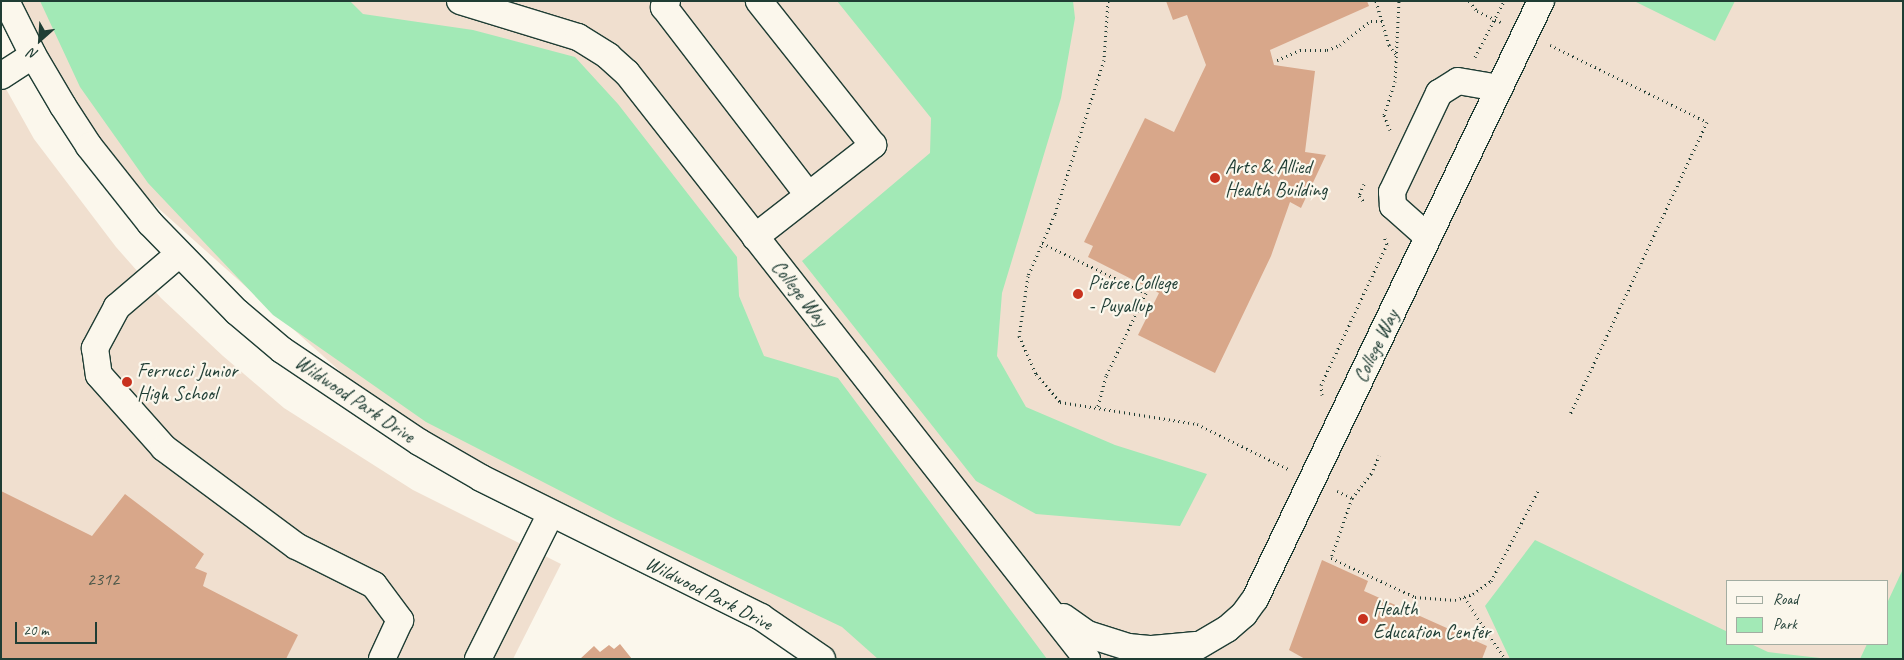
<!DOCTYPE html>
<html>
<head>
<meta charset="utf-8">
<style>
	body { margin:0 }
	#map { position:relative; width:1904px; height:660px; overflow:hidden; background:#fbf7ec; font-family:Caveat,sans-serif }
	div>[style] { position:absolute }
	.built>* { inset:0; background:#f0dfcf }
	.green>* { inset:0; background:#a2e9b6 }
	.building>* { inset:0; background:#d8a78a }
	.path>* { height:3px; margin-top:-1.5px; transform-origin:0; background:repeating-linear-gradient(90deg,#1f3d34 0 1px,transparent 0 5px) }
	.roads { filter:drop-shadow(1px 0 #1f3d34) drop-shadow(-1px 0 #1f3d34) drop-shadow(0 1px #1f3d34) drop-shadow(0 -1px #1f3d34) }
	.minor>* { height:26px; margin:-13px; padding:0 13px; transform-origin:13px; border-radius:13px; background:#fbf7ec }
	.dots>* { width:14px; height:14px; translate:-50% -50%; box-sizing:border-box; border:2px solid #fbf7ec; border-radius:50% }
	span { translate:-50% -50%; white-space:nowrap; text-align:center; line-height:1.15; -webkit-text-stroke:4.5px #fbf7ec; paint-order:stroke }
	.number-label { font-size:18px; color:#4d584a }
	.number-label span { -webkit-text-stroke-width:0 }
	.poi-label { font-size:20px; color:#1f3d34 }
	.left { translate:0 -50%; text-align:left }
	.street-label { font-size:20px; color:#1f3d34 }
	.frame { position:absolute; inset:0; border:2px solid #1f3d34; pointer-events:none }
	.legend { position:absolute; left:1726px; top:580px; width:162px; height:65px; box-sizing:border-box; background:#fbf7ec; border:1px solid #a3ada2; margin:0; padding:6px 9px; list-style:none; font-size:15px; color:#1f3d34 }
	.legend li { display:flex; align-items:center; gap:10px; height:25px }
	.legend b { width:25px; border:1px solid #a3ada2 }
	.north { position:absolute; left:15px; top:15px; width:50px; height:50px; -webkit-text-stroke:4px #fbf7ec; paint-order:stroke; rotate:206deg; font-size:14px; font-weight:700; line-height:20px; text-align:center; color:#1f3d34 }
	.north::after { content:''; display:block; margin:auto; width:18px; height:22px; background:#1f3d34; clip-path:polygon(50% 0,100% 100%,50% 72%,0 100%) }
	.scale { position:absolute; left:15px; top:622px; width:82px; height:22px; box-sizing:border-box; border:2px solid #1f3d34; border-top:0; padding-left:6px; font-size:15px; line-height:18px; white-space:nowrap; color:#1f3d34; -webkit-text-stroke:4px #fbf7ec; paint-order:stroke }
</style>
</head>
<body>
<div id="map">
	<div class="built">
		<div style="clip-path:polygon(evenodd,15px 1px,1903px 1px,1903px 659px,817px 659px,419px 442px,89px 146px,15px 1px,1728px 581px,1888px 581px,1888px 644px,1728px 644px,1728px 581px)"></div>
		<div style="clip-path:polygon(1px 80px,34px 139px,116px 247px,161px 298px,223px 356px,284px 408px,413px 490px,561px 564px,513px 659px,1px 659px)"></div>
	</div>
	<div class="green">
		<div style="clip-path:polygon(40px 1px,350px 1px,363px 14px,473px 30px,575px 57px,618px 104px,737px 257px,739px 296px,764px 356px,838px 378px,1047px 659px,878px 659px,842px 627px,615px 519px,426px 422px,273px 315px,148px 183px,80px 87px)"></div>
		<div style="clip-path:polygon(837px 1px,1073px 1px,1075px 18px,1061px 98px,1002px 293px,997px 356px,1026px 407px,1115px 445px,1207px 474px,1180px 526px,1036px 514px,976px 481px,802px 261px,930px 153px,931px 118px)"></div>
		<div style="clip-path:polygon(1634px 1px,1735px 1px,1715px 41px)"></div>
		<div style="clip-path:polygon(1535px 540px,1728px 632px,1728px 644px,1751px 644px,1768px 652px,1829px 659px,1510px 659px,1485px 606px)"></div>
		<div style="clip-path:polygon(1903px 569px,1903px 659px,1860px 659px,1867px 644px,1888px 644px,1888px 601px)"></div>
	</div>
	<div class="building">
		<div style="clip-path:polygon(1166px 1px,1367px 1px,1369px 6px,1270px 50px,1274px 65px,1315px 71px,1305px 152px,1326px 155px,1301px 208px,1290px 202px,1271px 256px,1215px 373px,1138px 335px,1159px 293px,1088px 257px,1093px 246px,1084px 242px,1145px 118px,1174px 132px,1206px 65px,1187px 15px,1173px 20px)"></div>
		<div style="clip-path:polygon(1px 491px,92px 536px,125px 494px,204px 554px,195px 568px,207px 573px,203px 586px,298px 635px,286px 659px,1px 659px)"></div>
		<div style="clip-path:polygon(1322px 560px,1368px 581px,1364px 591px,1487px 646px,1482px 659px,1305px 659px,1289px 650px)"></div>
		<div style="clip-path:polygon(620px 644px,632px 659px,580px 659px,594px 646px,600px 652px,609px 645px,614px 649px)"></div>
	</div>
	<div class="path">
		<div style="left:1108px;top:1px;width:59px;rotate:93.9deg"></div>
		<div style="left:1104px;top:60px;width:162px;rotate:107.7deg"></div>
		<div style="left:1055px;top:214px;width:68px;rotate:113.5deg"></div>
		<div style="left:1028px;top:276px;width:61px;rotate:98.5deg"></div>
		<div style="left:1019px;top:336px;width:42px;rotate:65.9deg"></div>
		<div style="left:1036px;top:374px;width:37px;rotate:49deg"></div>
		<div style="left:1060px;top:402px;width:139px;rotate:9.1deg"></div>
		<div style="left:1197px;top:424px;width:102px;rotate:26.3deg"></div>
		<div style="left:1376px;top:1px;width:46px;rotate:73.5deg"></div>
		<div style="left:1389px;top:45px;width:12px;rotate:55deg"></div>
		<div style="left:1469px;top:1px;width:13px;rotate:51deg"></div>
		<div style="left:1477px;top:11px;width:26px;rotate:25deg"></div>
		<div style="left:1550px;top:45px;width:175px;rotate:26.1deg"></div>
		<div style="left:1707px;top:122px;width:323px;rotate:115.1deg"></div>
		<div style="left:1475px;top:57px;width:63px;rotate:-62.6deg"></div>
		<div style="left:1277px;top:60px;width:25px;rotate:-23deg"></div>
		<div style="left:1300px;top:50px;width:27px"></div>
		<div style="left:1327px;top:50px;width:14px;rotate:-21deg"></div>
		<div style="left:1340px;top:45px;width:39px;rotate:-38deg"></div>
		<div style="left:1371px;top:21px;width:12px"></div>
		<div style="left:1390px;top:130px;width:16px;rotate:-112deg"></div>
		<div style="left:1384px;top:115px;width:35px;rotate:-72deg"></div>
		<div style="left:1395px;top:82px;width:81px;rotate:-87.2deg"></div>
		<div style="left:1364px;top:184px;width:13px;rotate:113deg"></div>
		<div style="left:1359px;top:196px;width:9px;rotate:49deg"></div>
		<div style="left:1042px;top:243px;width:115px;rotate:25.7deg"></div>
		<div style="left:1146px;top:293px;width:92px;rotate:115.7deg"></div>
		<div style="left:1106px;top:376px;width:34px;rotate:105deg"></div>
		<div style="left:1322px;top:395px;width:10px;rotate:-96deg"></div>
		<div style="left:1321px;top:385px;width:156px;rotate:-64.9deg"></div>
		<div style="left:1387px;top:244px;width:9px;rotate:-111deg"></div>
		<div style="left:1337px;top:491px;width:17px;rotate:25deg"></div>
		<div style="left:1352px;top:498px;width:64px;rotate:109.3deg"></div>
		<div style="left:1331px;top:558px;width:93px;rotate:24.9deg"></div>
		<div style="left:1415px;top:597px;width:40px;rotate:4.3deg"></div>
		<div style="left:1455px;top:600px;width:19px;rotate:-18deg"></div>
		<div style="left:1473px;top:594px;width:22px;rotate:-36deg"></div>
		<div style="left:1491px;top:581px;width:104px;rotate:-62.4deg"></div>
		<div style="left:1352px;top:498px;width:31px;rotate:-52deg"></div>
		<div style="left:1371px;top:474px;width:20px;rotate:-66deg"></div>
		<div style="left:1464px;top:597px;width:74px;rotate:56.5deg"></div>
	</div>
	<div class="roads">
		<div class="minor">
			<div style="left:6px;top:1px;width:60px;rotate:63.4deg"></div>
			<div style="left:33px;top:55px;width:59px;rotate:59.5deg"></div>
			<div style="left:63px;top:106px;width:48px;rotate:57deg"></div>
			<div style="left:89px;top:146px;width:98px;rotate:51.6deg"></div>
			<div style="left:150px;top:223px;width:124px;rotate:45.7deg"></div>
			<div style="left:237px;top:312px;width:59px;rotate:40.2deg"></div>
			<div style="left:282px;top:350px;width:165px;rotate:33.9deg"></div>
			<div style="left:419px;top:442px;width:72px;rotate:30.1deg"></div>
			<div style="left:481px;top:478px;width:313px;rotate:26.4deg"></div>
			<div style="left:761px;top:617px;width:74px;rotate:34.5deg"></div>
			<div style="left:460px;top:1px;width:123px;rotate:17deg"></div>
			<div style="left:578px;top:37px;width:36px;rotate:32deg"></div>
			<div style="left:608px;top:56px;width:25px;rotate:42deg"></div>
			<div style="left:627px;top:73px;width:745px;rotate:51.87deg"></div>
			<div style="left:667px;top:1px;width:7px;rotate:117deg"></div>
			<div style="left:664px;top:7px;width:237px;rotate:52.5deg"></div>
			<div style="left:1px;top:76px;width:38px;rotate:-33deg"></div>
			<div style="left:755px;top:237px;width:150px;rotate:-37.9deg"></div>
			<div style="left:873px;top:145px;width:184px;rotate:-128.4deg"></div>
			<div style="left:1428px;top:237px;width:47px;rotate:-138.5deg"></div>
			<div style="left:1393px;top:206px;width:14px;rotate:-94deg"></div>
			<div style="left:1392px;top:192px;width:110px;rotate:-64.6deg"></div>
			<div style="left:1439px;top:93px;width:22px;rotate:-32deg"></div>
			<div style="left:1458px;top:81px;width:42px;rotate:9.7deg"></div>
			<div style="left:179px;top:254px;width:82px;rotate:139.5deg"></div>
			<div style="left:117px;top:307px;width:47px;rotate:118.2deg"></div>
			<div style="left:95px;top:348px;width:27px;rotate:82deg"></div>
			<div style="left:99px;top:375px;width:98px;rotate:48.3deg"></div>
			<div style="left:164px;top:448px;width:164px;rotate:36.6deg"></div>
			<div style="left:296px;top:546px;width:87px;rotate:26.6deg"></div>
			<div style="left:374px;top:585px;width:44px;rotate:53.4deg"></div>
			<div style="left:400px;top:620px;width:43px;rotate:114.8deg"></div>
			<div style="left:1063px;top:617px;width:29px;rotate:35deg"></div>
			<div style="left:1087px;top:634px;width:43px;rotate:17.6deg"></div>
			<div style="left:1128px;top:647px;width:24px;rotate:5deg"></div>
			<div style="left:1152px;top:649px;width:44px;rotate:-5.2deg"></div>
			<div style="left:478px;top:659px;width:163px;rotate:-63.4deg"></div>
			<div style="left:1176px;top:659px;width:59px;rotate:-30.5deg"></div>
			<div style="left:1227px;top:629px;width:23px;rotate:-41deg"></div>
			<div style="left:1244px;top:614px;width:19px;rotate:-54deg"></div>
			<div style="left:1255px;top:599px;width:663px;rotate:-64.44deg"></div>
		</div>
	</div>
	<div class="dots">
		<div style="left:1215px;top:178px;background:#c8321e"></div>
		<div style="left:1078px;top:294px;background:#c8321e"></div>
		<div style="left:127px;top:382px;background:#c8321e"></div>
		<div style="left:1363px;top:619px;background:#c8321e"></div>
	</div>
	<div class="number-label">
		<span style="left:103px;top:579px">2312</span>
	</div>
	<div class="poi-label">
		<span class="left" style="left:1225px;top:178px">Arts &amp; Allied<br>Health Building</span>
		<span class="left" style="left:1088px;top:294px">Pierce College<br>- Puyallup</span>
		<span class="left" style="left:137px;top:382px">Ferrucci Junior<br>High School</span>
		<span class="left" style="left:1373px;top:620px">Health<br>Education Center</span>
	</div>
	<div class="street-label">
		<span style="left:800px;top:293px;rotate:52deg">College Way</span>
		<span style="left:1376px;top:346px;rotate:-64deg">College Way</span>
		<span style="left:355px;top:399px;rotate:34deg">Wildwood Park Drive</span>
		<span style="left:709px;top:593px;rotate:27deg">Wildwood Park Drive</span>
	</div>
	<div class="frame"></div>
	<ul class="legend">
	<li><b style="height:6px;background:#fbf7ec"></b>Road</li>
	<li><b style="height:14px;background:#a2e9b6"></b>Park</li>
	</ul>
	<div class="north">N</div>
	<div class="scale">20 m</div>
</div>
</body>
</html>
